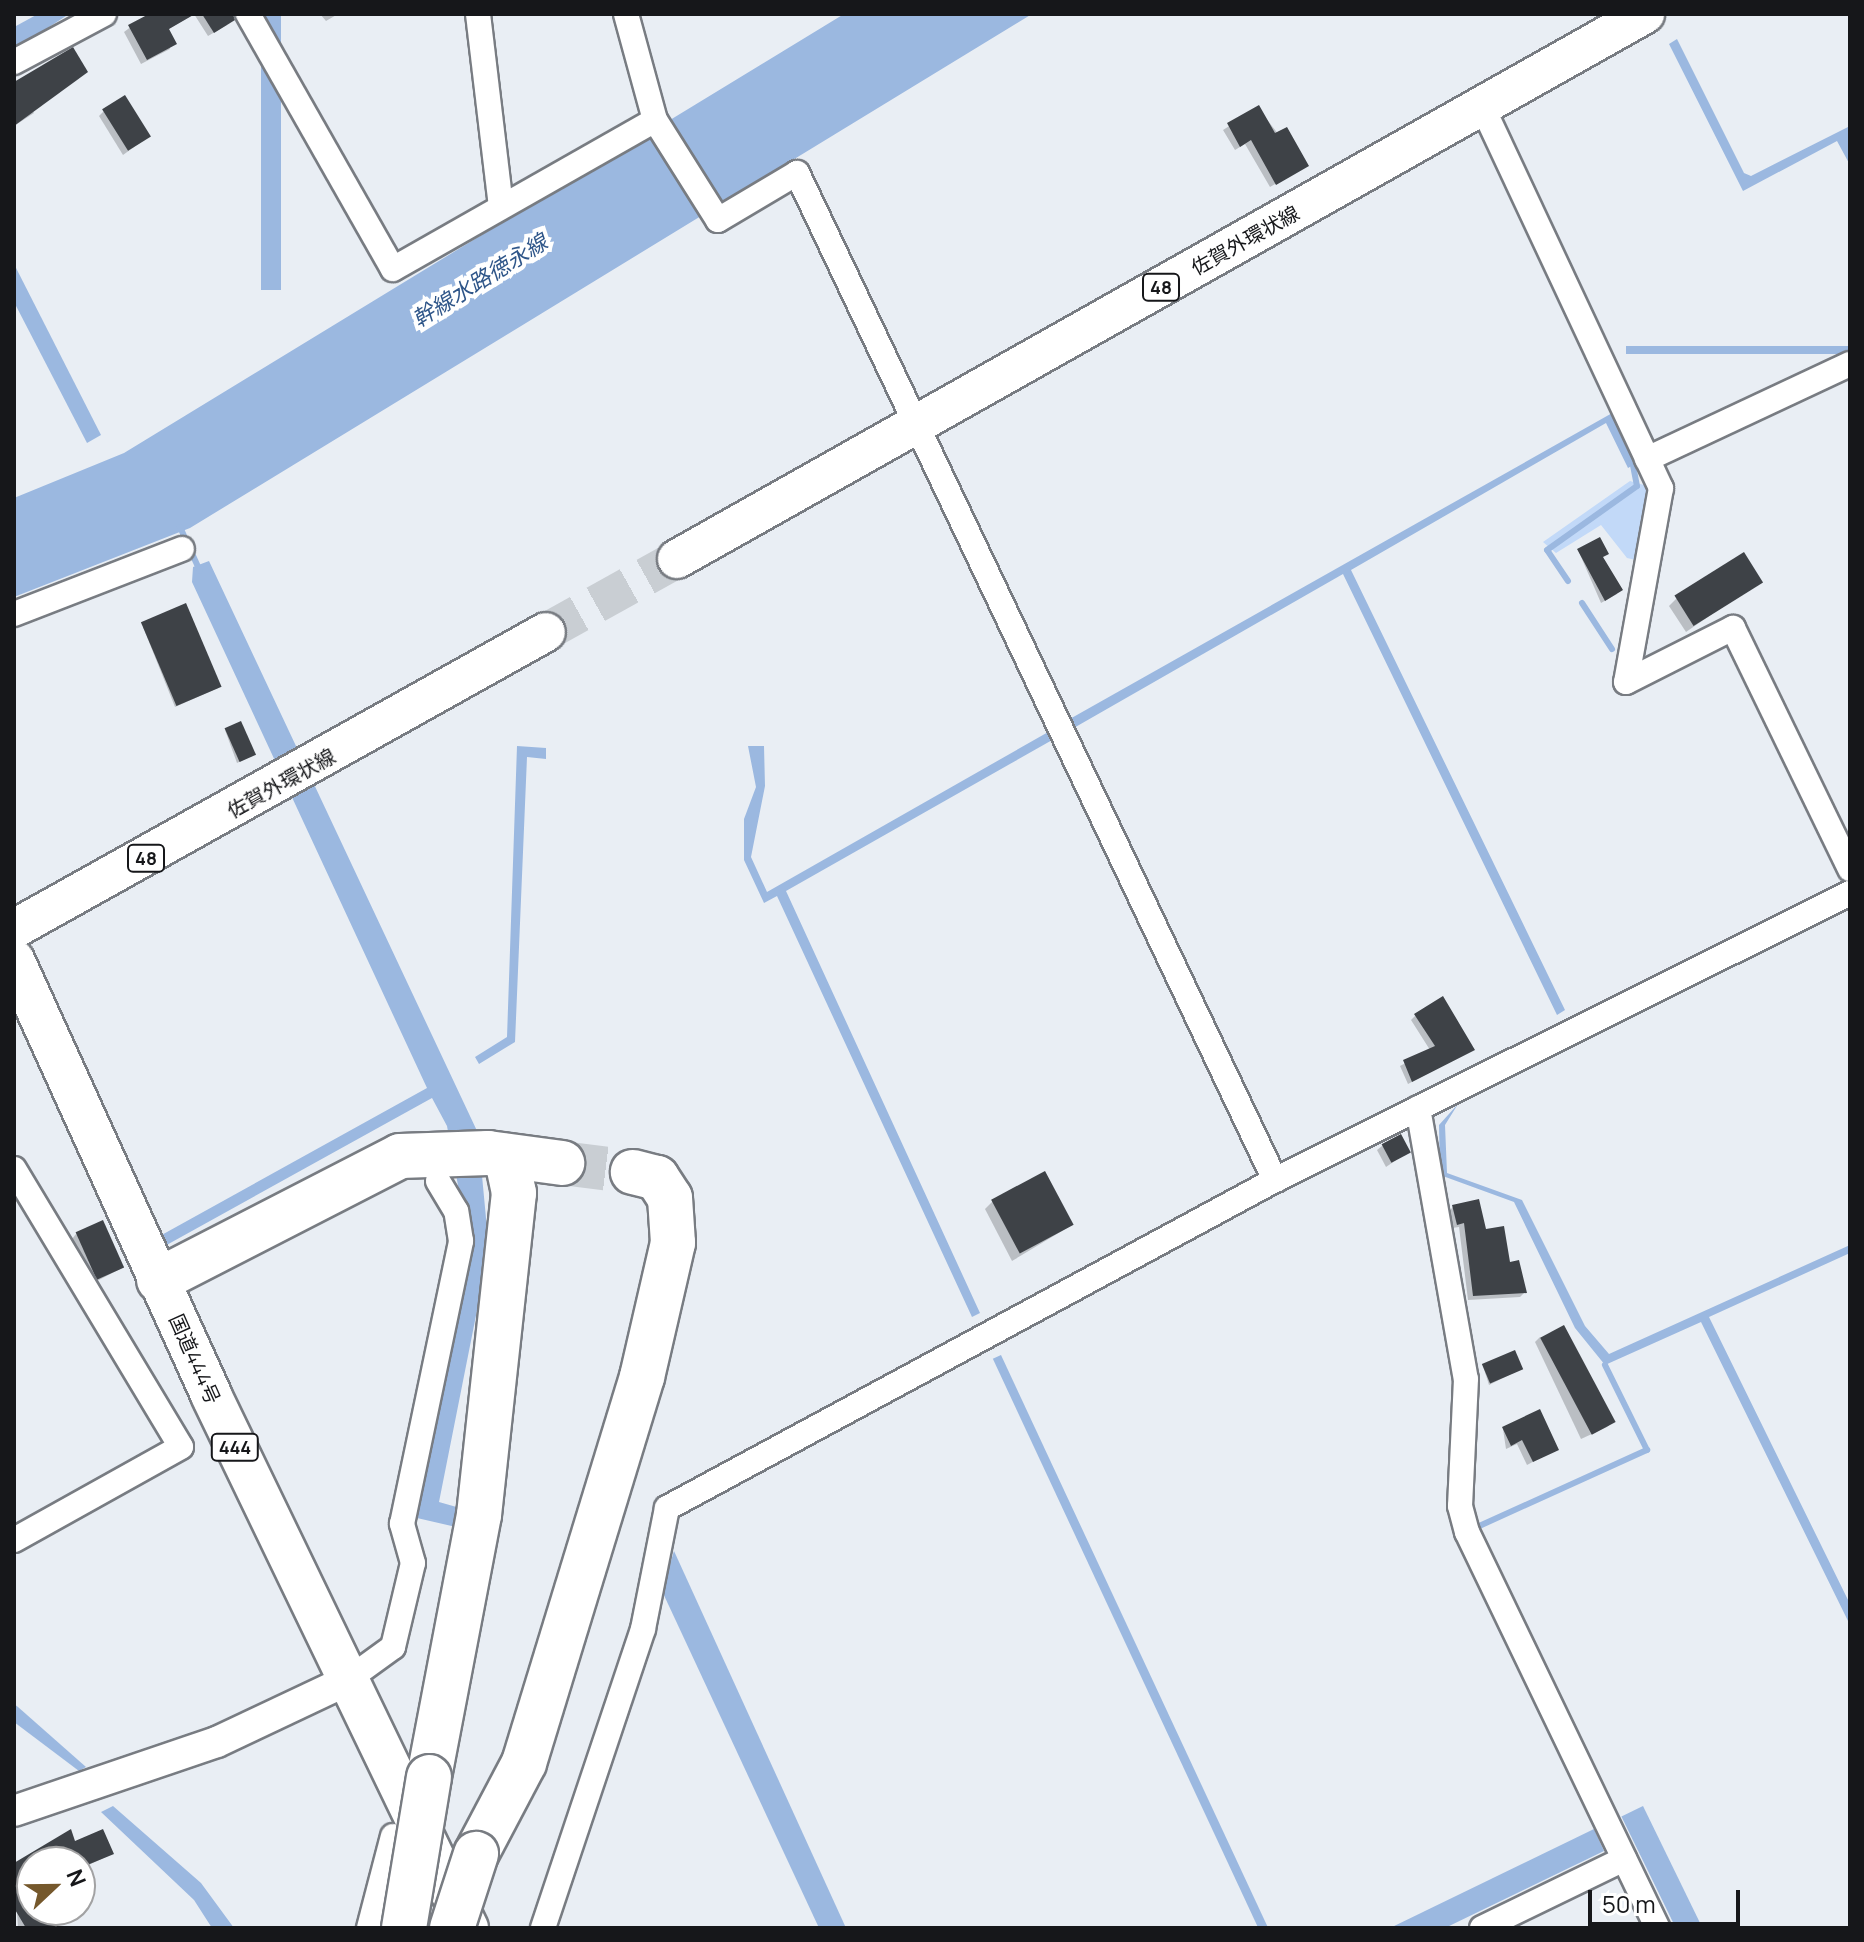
<!DOCTYPE html>
<html>
<head>
<meta charset="utf-8">
<style>
	body { margin:0 }
	#map { position:relative; width:1864px; height:1942px; overflow:hidden; background:#e9eef4; font-family:Manrope,"Noto Sans JP",sans-serif }
	div>[style] { position:absolute }
	.green>* { inset:0; background:#c2d9f8 }
	.water>* { inset:0; background:#9bb8e0; transform-origin:0 0 }
	.shadow>* { inset:0; background:#0003 }
	.stream>* { height:6px; margin:-3px; padding:0 3px; transform-origin:3px; border-radius:3px; background:#9bb8e0 }
	.building>* { inset:0; background:#3e4247; transform-origin:0 0 }
	.primary-tunnel>* { height:38px; margin-top:-19px; transform-origin:0; background:repeating-linear-gradient(90deg,#c9ced3 0 38px,transparent 0 57px) }
	.motorway-tunnel>* { height:44px; margin-top:-22px; transform-origin:0; background:repeating-linear-gradient(90deg,#c9ced3 0 44px,transparent 0 66px) }
	.roads { filter:drop-shadow(2px 0 #787c82) drop-shadow(-2px 0 #787c82) drop-shadow(0 2px #787c82) drop-shadow(0 -2px #787c82) }
	.minor>* { height:24px; margin:-12px; padding:0 12px; transform-origin:12px; border-radius:12px; background:#fff }
	.tertiary>* { height:30px; margin:-15px; padding:0 15px; transform-origin:15px; border-radius:15px; background:#fff }
	.primary>* { height:38px; margin:-19px; padding:0 19px; transform-origin:19px; border-radius:19px; background:#fff }
	.trunk>* { height:40px; margin:-20px; padding:0 20px; transform-origin:20px; border-radius:20px; background:#fff }
	.motorway>* { height:44px; margin:-22px; padding:0 22px; transform-origin:22px; border-radius:22px; background:#fff }
	.bridges { filter:drop-shadow(2px 0 #787c82) drop-shadow(-2px 0 #787c82) drop-shadow(0 2px #787c82) drop-shadow(0 -2px #787c82) }
	.motorway-bridge>* { height:44px; margin:-22px; padding:0 22px; transform-origin:22px; border-radius:22px; background:#fff }
	span { translate:-50% -50%; white-space:nowrap; text-align:center; line-height:1.15; -webkit-text-stroke:8px #fff; paint-order:stroke }
	.shield-label span { padding:2px 6px; background:#fff; border:2px solid; border-radius:6px; -webkit-text-stroke-width:0 }
	.shield-label { font-size:18px; color:#16171a; font-weight:700 }
	.street-label { font-size:20px; color:#16171a }
	.water-label { font-size:22px; color:#2f5689; font-style:italic }
	.frame { position:absolute; inset:0; border:16px solid #16171a; pointer-events:none }
	.north { position:absolute; left:16px; top:1846px; width:80px; height:80px; box-sizing:border-box; background:#fff; border:2px solid #a2a2a3; border-radius:50%; rotate:68deg; font-size:22px; font-weight:700; line-height:32px; text-align:center; color:#16171a }
	.north::after { content:''; display:block; margin:auto; width:28px; height:36px; background:#75582c; clip-path:polygon(50% 0,100% 100%,50% 72%,0 100%) }
	.scale { position:absolute; left:1588px; top:1890px; width:152px; height:36px; box-sizing:border-box; border:4px solid #16171a; border-top:0; padding-left:10px; font-size:24px; line-height:28px; white-space:nowrap; color:#16171a; -webkit-text-stroke:6px #fff; paint-order:stroke }
</style>
</head>
<body>
<div id="map">
	<div class="green">
		<div style="clip-path:polygon(1630px 481px,1651px 487px,1640px 561px,1627px 558px,1601px 525px,1556px 553px,1543px 542px)"></div>
	</div>
	<div class="water">
		<div style="clip-path:polygon(38px 14px,69px 14px,14px 50px,16px 26px)"></div>
		<div style="left:261px;top:14px;width:20px;height:276px"></div>
		<div style="clip-path:polygon(844px 14px,1032px 14px,190px 528px,14px 597px,14px 498px,124px 453px)"></div>
		<div style="clip-path:polygon(1677px 39px,1744px 173px,1751px 176px,1850px 126px,1850px 165px,1837px 141px,1743px 191px,1669px 44px)"></div>
		<div style="clip-path:polygon(14px 264px,101px 435px,87px 443px,14px 302px)"></div>
		<div style="left:1850px;top:346px;width:8px;height:224px;rotate:90deg"></div>
		<div style="clip-path:polygon(1614px 412px,1637px 463px,1628px 468px,1606px 423px,1351px 570px,1565px 1010px,1557px 1015px,1343px 574px,1072px 729px,1068px 720px)"></div>
		<div style="clip-path:polygon(209px 561px,478px 1133px,489px 1250px,439px 1502px,460px 1508px,456px 1527px,417px 1518px,469px 1245px,447px 1126px,432px 1098px,163px 1247px,158px 1237px,427px 1088px,192px 582px,193px 567px)"></div>
		<div style="clip-path:polygon(1050px 731px,1054px 739px,786px 891px,980px 1313px,972px 1317px,777px 896px,764px 903px,744px 860px,744px 819px,756px 787px,748px 746px,764px 746px,765px 786px,751px 857px,767px 892px)"></div>
		<div style="clip-path:polygon(517px 746px,546px 748px,546px 759px,527px 757px,515px 1042px,479px 1064px,475px 1057px,507px 1037px)"></div>
		<div style="clip-path:polygon(1458px 1104px,1445px 1125px,1447px 1173px,1522px 1200px,1585px 1326px,1609px 1354px,1850px 1245px,1850px 1253px,1709px 1317px,1850px 1604px,1850px 1625px,1701px 1322px,1605px 1365px,1575px 1328px,1514px 1202px,1440px 1175px,1439px 1125px)"></div>
		<div style="left:1001px;top:1355px;width:633px;height:9px;rotate:65deg"></div>
		<div style="clip-path:polygon(674px 1551px,846px 1928px,819px 1928px,662px 1591px)"></div>
		<div style="clip-path:polygon(14px 1704px,18px 1707px,86px 1767px,79px 1771px,14px 1722px)"></div>
		<div style="clip-path:polygon(113px 1806px,201px 1883px,234px 1928px,212px 1928px,194px 1900px,101px 1812px)"></div>
		<div style="left:1643px;top:1806px;width:136px;height:24px;rotate:64deg"></div>
		<div style="clip-path:polygon(1594px 1829px,1604px 1851px,1445px 1928px,1390px 1928px)"></div>
	</div>
	<div class="shadow">
		<div style="clip-path:polygon(148px 14px,229px 14px,227px 25px,208px 36px,194px 14px,167px 30px,170px 49px,141px 64px,124px 32px)"></div>
		<div style="clip-path:polygon(320px 14px,338px 14px,326px 21px)"></div>
		<div style="clip-path:polygon(14px 83px,34px 113px,14px 126px)"></div>
		<div style="clip-path:polygon(1258px 108px,1304px 167px,1270px 187px,1245px 144px,1235px 150px,1223px 130px)"></div>
		<div style="clip-path:polygon(104px 111px,148px 137px,123px 155px,99px 116px)"></div>
		<div style="clip-path:polygon(1578px 550px,1607px 553px,1601px 558px,1617px 594px,1601px 603px)"></div>
		<div style="clip-path:polygon(1760px 581px,1686px 632px,1669px 606px,1677px 598px)"></div>
		<div style="clip-path:polygon(143px 627px,218px 688px,175px 707px)"></div>
		<div style="clip-path:polygon(225px 730px,252px 756px,237px 763px)"></div>
		<div style="clip-path:polygon(1415px 1016px,1473px 1050px,1408px 1084px,1400px 1066px,1430px 1050px,1411px 1020px)"></div>
		<div style="clip-path:polygon(1382px 1146px,1408px 1152px,1386px 1167px,1377px 1150px)"></div>
		<div style="clip-path:polygon(993px 1201px,1072px 1225px,1012px 1261px,985px 1209px)"></div>
		<div style="clip-path:polygon(1453px 1207px,1509px 1265px,1525px 1292px,1520px 1297px,1468px 1300px,1459px 1227px,1452px 1228px,1448px 1212px)"></div>
		<div style="clip-path:polygon(76px 1234px,122px 1268px,93px 1283px,72px 1239px)"></div>
		<div style="clip-path:polygon(1540px 1337px,1612px 1422px,1607px 1427px,1581px 1439px,1535px 1342px)"></div>
		<div style="clip-path:polygon(1483px 1366px,1519px 1370px,1489px 1385px)"></div>
		<div style="clip-path:polygon(1503px 1429px,1557px 1449px,1527px 1465px,1517px 1444px,1506px 1449px)"></div>
		<div style="clip-path:polygon(70px 1831px,74px 1843px,112px 1854px,80px 1869px,80px 1862px,32px 1862px,32px 1910px,50px 1910px,58px 1928px,18px 1928px,14px 1865px)"></div>
	</div>
	<div class="stream">
		<div style="left:180px;top:527px;width:48px;rotate:65.6deg"></div>
		<div style="left:1568px;top:581px;width:37px;rotate:-124deg"></div>
		<div style="left:1547px;top:550px;width:110px;rotate:-35.4deg"></div>
		<div style="left:1637px;top:486px;width:20px;rotate:-101deg"></div>
		<div style="left:1582px;top:603px;width:55px;rotate:56.9deg"></div>
		<div style="left:1477px;top:1527px;width:187px;rotate:-24.4deg"></div>
		<div style="left:1647px;top:1450px;width:95px;rotate:-116.3deg"></div>
	</div>
	<div class="building">
		<div style="clip-path:polygon(149px 14px,195px 14px,169px 29px,177px 44px,147px 60px,128px 25px)"></div>
		<div style="clip-path:polygon(202px 14px,233px 14px,235px 20px,214px 33px)"></div>
		<div style="clip-path:polygon(73px 47px,88px 72px,14px 126px,14px 82px)"></div>
		<div style="left:125px;top:95px;width:49px;height:27px;rotate:58deg"></div>
		<div style="clip-path:polygon(1259px 105px,1275px 133px,1287px 127px,1309px 166px,1276px 185px,1251px 140px,1240px 147px,1227px 123px)"></div>
		<div style="clip-path:polygon(1600px 537px,1609px 554px,1603px 557px,1623px 590px,1605px 601px,1577px 549px)"></div>
		<div style="left:1744px;top:552px;width:36px;height:82px;rotate:58deg"></div>
		<div style="left:186px;top:603px;width:91px;height:49px;rotate:67deg"></div>
		<div style="left:241px;top:721px;width:37px;height:18px;rotate:66deg"></div>
		<div style="clip-path:polygon(1443px 996px,1475px 1050px,1412px 1082px,1403px 1060px,1435px 1046px,1414px 1014px)"></div>
		<div style="left:1401px;top:1134px;width:21px;height:22px;rotate:62deg"></div>
		<div style="left:1045px;top:1171px;width:61px;height:61px;rotate:62deg"></div>
		<div style="clip-path:polygon(1479px 1199px,1486px 1229px,1504px 1226px,1510px 1262px,1519px 1260px,1527px 1293px,1473px 1296px,1464px 1223px,1457px 1225px,1452px 1205px)"></div>
		<div style="left:103px;top:1220px;width:52px;height:30px;rotate:66deg"></div>
		<div style="left:1564px;top:1325px;width:110px;height:27px;rotate:62deg"></div>
		<div style="left:1515px;top:1350px;width:21px;height:36px;rotate:67deg"></div>
		<div style="clip-path:polygon(1540px 1409px,1559px 1450px,1533px 1462px,1522px 1440px,1511px 1446px,1502px 1427px)"></div>
		<div style="clip-path:polygon(71px 1829px,75px 1841px,103px 1829px,114px 1854px,80px 1868px,80px 1862px,32px 1862px,32px 1910px,50px 1910px,58px 1928px,26px 1928px,14px 1908px,14px 1863px)"></div>
	</div>
	<div class="primary-tunnel">
		<div style="left:546px;top:632px;width:150px;rotate:-29.1deg"></div>
	</div>
	<div class="motorway-tunnel">
		<div style="left:562px;top:1163px;width:72px;rotate:7.2deg"></div>
	</div>
	<div class="roads">
		<div class="minor">
			<div style="left:248px;top:14px;width:293px;rotate:60.4deg"></div>
			<div style="left:393px;top:269px;width:301px;rotate:-29.6deg"></div>
			<div style="left:478px;top:14px;width:194px;rotate:83.2deg"></div>
			<div style="left:626px;top:14px;width:110px;rotate:74.7deg"></div>
			<div style="left:655px;top:120px;width:118px;rotate:57.8deg"></div>
			<div style="left:718px;top:220px;width:92px;rotate:-30.7deg"></div>
			<div style="left:797px;top:173px;width:1115px;rotate:64.61deg"></div>
			<div style="left:14px;top:62px;width:102px;rotate:-28.1deg"></div>
			<div style="left:1482px;top:106px;width:422px;rotate:64.9deg"></div>
			<div style="left:1661px;top:488px;width:197px;rotate:100.2deg"></div>
			<div style="left:1626px;top:682px;width:120px;rotate:-26.8deg"></div>
			<div style="left:1733px;top:628px;width:268px;rotate:64.1deg"></div>
			<div style="left:1647px;top:459px;width:224px;rotate:-25.1deg"></div>
			<div style="left:14px;top:614px;width:180px;rotate:-21.2deg"></div>
			<div style="left:1418px;top:1108px;width:275px;rotate:80deg"></div>
			<div style="left:1466px;top:1379px;width:127px;rotate:92.7deg"></div>
			<div style="left:1460px;top:1506px;width:27px;rotate:75deg"></div>
			<div style="left:1467px;top:1532px;width:440px;rotate:64.3deg"></div>
			<div style="left:14px;top:1169px;width:324px;rotate:59deg"></div>
			<div style="left:181px;top:1447px;width:191px;rotate:150.9deg"></div>
			<div style="left:346px;top:1681px;width:58px;rotate:-35.9deg"></div>
			<div style="left:393px;top:1647px;width:86px;rotate:-76.6deg"></div>
			<div style="left:413px;top:1563px;width:41px;rotate:-105.8deg"></div>
			<div style="left:402px;top:1524px;width:289px;rotate:-78.2deg"></div>
			<div style="left:461px;top:1241px;width:30px;rotate:-99deg"></div>
			<div style="left:456px;top:1211px;width:35px;rotate:-121deg"></div>
			<div style="left:369px;top:1928px;width:95px;rotate:-75.4deg"></div>
			<div style="left:543px;top:1928px;width:315px;rotate:-71.5deg"></div>
			<div style="left:643px;top:1629px;width:123px;rotate:-78.8deg"></div>
			<div style="left:667px;top:1508px;width:691px;rotate:-28.35deg"></div>
			<div style="left:1275px;top:1180px;width:643px;rotate:-26.53deg"></div>
			<div style="left:1482px;top:1928px;width:158px;rotate:-25.9deg"></div>
		</div>
		<div class="tertiary">
			<div style="left:14px;top:1811px;width:214px;rotate:-18.8deg"></div>
			<div style="left:217px;top:1742px;width:143px;rotate:-25.3deg"></div>
		</div>
		<div class="primary">
			<div style="left:677px;top:559px;width:1111px;rotate:-29.38deg"></div>
			<div style="left:14px;top:929px;width:609px;rotate:-29.17deg"></div>
		</div>
		<div class="trunk">
			<div style="left:14px;top:960px;width:478px;rotate:65.6deg"></div>
			<div style="left:211px;top:1395px;width:592px;rotate:64.26deg"></div>
		</div>
		<div class="motorway">
			<div style="left:159px;top:1280px;width:271px;rotate:-27.2deg"></div>
			<div style="left:400px;top:1156px;width:88px;rotate:-2deg"></div>
			<div style="left:488px;top:1153px;width:75px;rotate:7.7deg"></div>
			<div style="left:429px;top:1777px;width:267px;rotate:-79.2deg"></div>
			<div style="left:479px;top:1515px;width:324px;rotate:-83.8deg"></div>
			<div style="left:514px;top:1193px;width:38px;rotate:-102deg"></div>
			<div style="left:476px;top:1854px;width:103px;rotate:-62.2deg"></div>
			<div style="left:524px;top:1763px;width:404px;rotate:-73deg"></div>
			<div style="left:642px;top:1377px;width:138px;rotate:-77deg"></div>
			<div style="left:673px;top:1243px;width:45px;rotate:-93.8deg"></div>
			<div style="left:670px;top:1198px;width:24px;rotate:-123deg"></div>
			<div style="left:657px;top:1178px;width:25px;rotate:-166deg"></div>
		</div>
	</div>
	<div class="bridges">
		<div class="motorway-bridge">
			<div style="left:404px;top:1928px;width:153px;rotate:-80.6deg"></div>
			<div style="left:452px;top:1928px;width:78px;rotate:-72deg"></div>
		</div>
	</div>
	<div class="shield-label">
		<span style="left:1161px;top:287px">48</span>
		<span style="left:146px;top:858px">48</span>
		<span style="left:235px;top:1447px">444</span>
	</div>
	<div class="street-label">
		<span style="left:1245px;top:240px;rotate:-29deg">佐賀外環状線</span>
		<span style="left:281px;top:783px;rotate:-29deg">佐賀外環状線</span>
		<span style="left:195px;top:1359px;rotate:66deg">国道444号</span>
	</div>
	<div class="water-label">
		<span style="left:480px;top:281px;rotate:-32deg">幹線水路徳永線</span>
	</div>
	<div class="frame"></div>
	<div class="north">N</div>
	<div class="scale">50 m</div>
</div>
</body>
</html>
